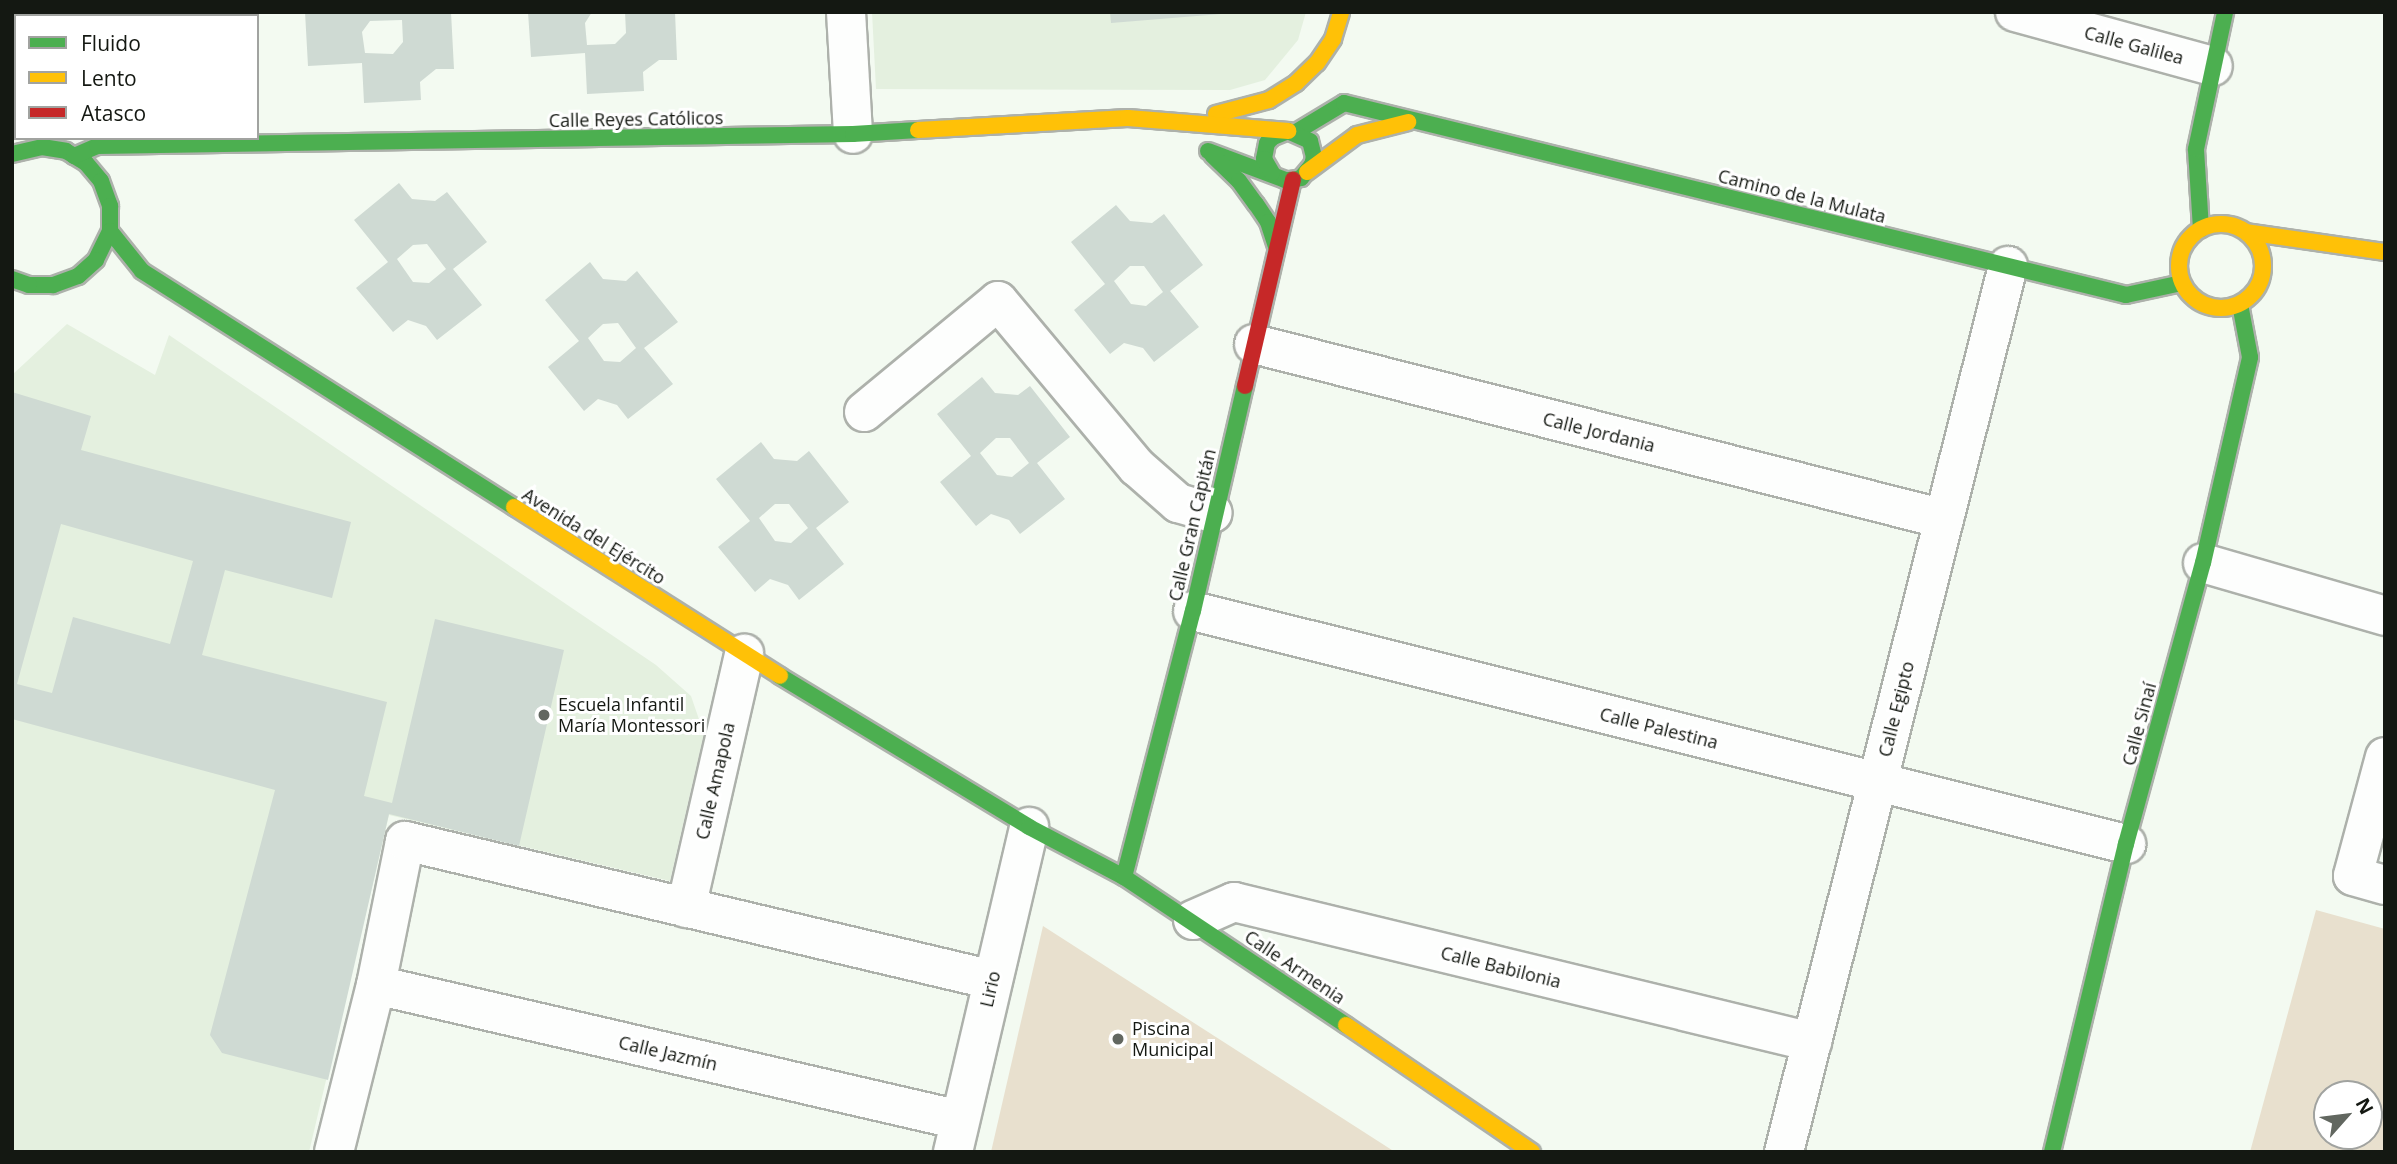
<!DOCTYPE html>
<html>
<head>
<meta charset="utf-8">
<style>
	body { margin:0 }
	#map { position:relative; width:2397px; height:1164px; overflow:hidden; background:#f3faf1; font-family:"Open Sans",sans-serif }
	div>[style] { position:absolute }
	.built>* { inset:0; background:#e4f0df }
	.green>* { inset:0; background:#e8e0ce }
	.building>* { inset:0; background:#cfdad3 }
	.roads { filter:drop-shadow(2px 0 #adb1ab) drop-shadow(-2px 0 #adb1ab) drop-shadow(0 2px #adb1ab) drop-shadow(0 -2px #adb1ab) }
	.street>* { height:38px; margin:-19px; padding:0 19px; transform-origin:19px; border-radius:19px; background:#fdfefd }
	.fast>* { height:16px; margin:-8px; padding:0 8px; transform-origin:8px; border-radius:8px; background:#4caf50 }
	.slow>* { height:16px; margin:-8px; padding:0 8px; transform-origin:8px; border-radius:8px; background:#ffc107 }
	.slow>.ring { margin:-8px; padding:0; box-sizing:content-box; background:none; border:16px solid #ffc107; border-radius:50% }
	.jam>* { height:16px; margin:-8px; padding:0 8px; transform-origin:8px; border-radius:8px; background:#c62828 }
	.dots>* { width:19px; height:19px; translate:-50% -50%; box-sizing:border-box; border:4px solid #fff; border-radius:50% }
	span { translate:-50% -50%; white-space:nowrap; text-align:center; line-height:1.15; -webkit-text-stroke:6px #fff; paint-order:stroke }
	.street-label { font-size:18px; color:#141812 }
	.poi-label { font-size:18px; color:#141812 }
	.left { translate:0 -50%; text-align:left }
	.frame { position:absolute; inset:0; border:14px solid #141812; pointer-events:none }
	.legend { position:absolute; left:14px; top:14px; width:245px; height:126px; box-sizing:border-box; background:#fff; border:2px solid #a1a3a0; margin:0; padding:9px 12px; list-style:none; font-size:21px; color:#141812 }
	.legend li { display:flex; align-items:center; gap:14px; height:35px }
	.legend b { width:35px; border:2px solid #a1a3a0 }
	.north { position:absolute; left:2313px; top:1080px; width:70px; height:70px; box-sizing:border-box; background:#fff; border:2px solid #a1a3a0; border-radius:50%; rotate:62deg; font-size:19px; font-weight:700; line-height:28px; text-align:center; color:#141812 }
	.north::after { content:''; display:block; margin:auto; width:24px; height:32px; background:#626760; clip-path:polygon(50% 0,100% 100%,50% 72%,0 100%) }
</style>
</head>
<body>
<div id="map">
	<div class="built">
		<div style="clip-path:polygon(872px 12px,1306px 12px,1298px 40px,1265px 80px,1230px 90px,876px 89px)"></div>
		<div style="clip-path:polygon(67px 324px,155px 375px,169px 335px,656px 665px,691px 696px,704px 734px,670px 881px,389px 815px,309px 1152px,12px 1152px,12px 375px)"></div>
	</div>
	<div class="green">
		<div style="clip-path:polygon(evenodd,2316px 910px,2385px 929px,2385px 1152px,2250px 1152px,2316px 910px,2327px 1094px,2369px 1094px,2369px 1136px,2327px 1136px,2327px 1094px)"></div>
		<div style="clip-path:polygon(1043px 926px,1395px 1152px,991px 1152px)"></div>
	</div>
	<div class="building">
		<div style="clip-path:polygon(186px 12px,186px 16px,86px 16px,86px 13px)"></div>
		<div style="clip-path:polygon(evenodd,305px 12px,451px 12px,454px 69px,436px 69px,420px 82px,421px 100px,364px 103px,362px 63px,308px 66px,305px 12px,402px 20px,403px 42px,393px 54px,365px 53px,362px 32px,370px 21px,402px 20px)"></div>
		<div style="clip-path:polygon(528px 12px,592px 12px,585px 23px,587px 45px,615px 44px,626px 33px,625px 12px,675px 12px,677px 60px,659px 60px,643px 72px,644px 91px,587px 94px,585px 53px,531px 57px)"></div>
		<div style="clip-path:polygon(1110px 12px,1221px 12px,1221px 14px,1111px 23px)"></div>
		<div style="clip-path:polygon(evenodd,399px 183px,412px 199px,435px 201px,447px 192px,487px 242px,453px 269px,482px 305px,437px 340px,426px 326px,408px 320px,393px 332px,356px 288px,388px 262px,354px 220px,399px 183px,427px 244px,446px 269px,429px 283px,413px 282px,397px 259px,413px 245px,427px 244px)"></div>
		<div style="clip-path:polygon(evenodd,1116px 205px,1130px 221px,1152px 223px,1164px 214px,1203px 265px,1170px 291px,1199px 327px,1154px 362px,1143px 348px,1124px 343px,1110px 354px,1074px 310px,1105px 284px,1071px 242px,1116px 205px,1130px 266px,1144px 266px,1163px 292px,1146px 306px,1131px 304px,1114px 281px,1130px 266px)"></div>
		<div style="clip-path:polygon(evenodd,590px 262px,603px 279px,626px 281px,637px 271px,678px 322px,644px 348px,673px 384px,628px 419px,617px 405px,598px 399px,584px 411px,548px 367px,579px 341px,545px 300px,590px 262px,618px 323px,636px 348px,620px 362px,604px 361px,588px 338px,603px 324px,618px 323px)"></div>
		<div style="clip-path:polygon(evenodd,982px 377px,995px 393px,1018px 395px,1030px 386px,1070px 437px,1037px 463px,1065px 499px,1020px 534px,1009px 520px,991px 514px,976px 526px,940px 482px,971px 456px,937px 414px,982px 377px,996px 438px,1010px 438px,1029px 463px,1012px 477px,997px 475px,980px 453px,996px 438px)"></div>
		<div style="clip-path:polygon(evenodd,12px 392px,91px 416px,81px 450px,351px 522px,332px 598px,225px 570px,202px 655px,387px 702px,364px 796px,392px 803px,435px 619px,564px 650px,519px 846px,389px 814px,328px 1080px,222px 1053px,210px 1035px,275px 790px,12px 719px,12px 392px,61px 524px,193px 561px,170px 644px,73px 617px,52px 693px,17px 684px,61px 524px)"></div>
		<div style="clip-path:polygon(evenodd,761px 442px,774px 459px,797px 461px,809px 451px,849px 502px,816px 528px,844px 564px,799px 600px,788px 585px,770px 579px,755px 592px,718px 547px,750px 521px,716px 479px,761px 442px,775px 504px,789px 504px,808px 528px,791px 543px,775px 541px,759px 518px,775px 504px)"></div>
	</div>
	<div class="roads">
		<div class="street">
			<div style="left:846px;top:12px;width:122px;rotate:86.7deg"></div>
			<div style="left:2015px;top:12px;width:205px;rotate:15.3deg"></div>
			<div style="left:1254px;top:344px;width:712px;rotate:14.23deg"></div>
			<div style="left:864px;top:412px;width:174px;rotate:-39.6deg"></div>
			<div style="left:998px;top:301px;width:217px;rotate:50.1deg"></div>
			<div style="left:1137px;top:467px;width:55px;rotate:41.3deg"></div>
			<div style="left:1178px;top:503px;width:36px;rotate:16deg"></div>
			<div style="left:2203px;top:563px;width:190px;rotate:16.2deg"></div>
			<div style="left:1193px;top:611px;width:962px;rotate:14.02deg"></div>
			<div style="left:2385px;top:757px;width:123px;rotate:105.1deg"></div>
			<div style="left:2353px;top:876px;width:33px;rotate:16deg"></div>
			<div style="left:686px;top:908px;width:261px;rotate:-77.1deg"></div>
			<div style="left:1193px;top:920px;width:45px;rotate:-23.7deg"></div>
			<div style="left:1234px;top:902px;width:595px;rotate:13.62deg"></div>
			<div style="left:376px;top:985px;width:599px;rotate:13.02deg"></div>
			<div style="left:334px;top:1152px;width:172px;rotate:-75.9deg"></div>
			<div style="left:376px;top:985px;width:147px;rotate:-78.6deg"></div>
			<div style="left:405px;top:841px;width:604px;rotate:13.3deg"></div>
			<div style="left:953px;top:1152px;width:334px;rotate:-76.8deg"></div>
			<div style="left:1784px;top:1152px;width:914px;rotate:-75.81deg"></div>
		</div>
		<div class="fast">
			<div style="left:1296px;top:132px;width:56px;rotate:-31.1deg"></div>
			<div style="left:1344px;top:103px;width:805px;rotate:13.79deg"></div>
			<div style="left:2126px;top:295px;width:57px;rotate:-12.1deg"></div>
			<div style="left:1208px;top:151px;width:82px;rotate:20.6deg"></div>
			<div style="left:1285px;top:180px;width:8px"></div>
			<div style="left:1293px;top:180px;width:8px;rotate:-14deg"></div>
			<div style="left:1301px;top:178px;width:17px;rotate:-50deg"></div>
			<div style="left:1312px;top:165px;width:8px;rotate:-76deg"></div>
			<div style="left:1314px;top:157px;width:16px;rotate:-104deg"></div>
			<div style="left:1310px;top:141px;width:24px;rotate:-156deg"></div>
			<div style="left:1288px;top:131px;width:16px;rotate:158deg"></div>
			<div style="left:1273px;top:137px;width:8px;rotate:135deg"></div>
			<div style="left:1267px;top:143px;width:16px;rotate:101deg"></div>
			<div style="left:1264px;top:159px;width:16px;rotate:60deg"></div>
			<div style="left:12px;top:154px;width:31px;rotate:-13deg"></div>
			<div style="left:42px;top:147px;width:24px;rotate:9deg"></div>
			<div style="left:66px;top:151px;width:23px;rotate:31deg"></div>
			<div style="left:86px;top:163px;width:23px;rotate:50deg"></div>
			<div style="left:101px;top:181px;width:27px;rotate:70deg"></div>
			<div style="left:110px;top:206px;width:25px;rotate:90deg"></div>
			<div style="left:110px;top:231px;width:32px;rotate:116deg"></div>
			<div style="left:96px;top:260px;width:24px;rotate:138deg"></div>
			<div style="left:78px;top:276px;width:27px;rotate:160deg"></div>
			<div style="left:53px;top:285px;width:24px;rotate:180deg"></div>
			<div style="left:29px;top:285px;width:18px;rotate:-161deg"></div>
			<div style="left:1212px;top:155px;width:37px;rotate:44deg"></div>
			<div style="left:1239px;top:181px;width:29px;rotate:54deg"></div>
			<div style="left:1256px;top:204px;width:22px;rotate:56deg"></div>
			<div style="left:1268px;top:222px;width:28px;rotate:72deg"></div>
			<div style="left:74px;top:156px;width:25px;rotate:-23deg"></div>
			<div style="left:97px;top:146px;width:756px;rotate:-0.91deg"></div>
			<div style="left:853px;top:134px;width:65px;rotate:-3.5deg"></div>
			<div style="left:2201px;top:229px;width:80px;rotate:-93.6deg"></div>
			<div style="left:2196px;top:149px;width:140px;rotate:-78deg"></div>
			<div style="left:110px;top:231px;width:51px;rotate:51.3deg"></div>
			<div style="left:142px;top:271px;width:441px;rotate:32.4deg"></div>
			<div style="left:780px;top:676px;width:291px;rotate:31.2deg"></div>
			<div style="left:1029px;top:827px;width:107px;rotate:27.8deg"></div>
			<div style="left:1124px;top:877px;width:267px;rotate:33.7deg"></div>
			<div style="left:1124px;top:877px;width:275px;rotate:-75.5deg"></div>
			<div style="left:1193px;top:611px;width:231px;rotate:-77deg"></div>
			<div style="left:2052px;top:1152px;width:317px;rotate:-76.5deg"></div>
			<div style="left:2126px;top:844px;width:291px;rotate:-74.7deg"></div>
			<div style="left:2203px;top:563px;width:211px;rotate:-77.1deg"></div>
			<div style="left:2250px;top:357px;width:54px;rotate:-100.7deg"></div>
		</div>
		<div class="slow">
			<div style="left:12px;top:50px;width:9px;rotate:-63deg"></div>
			<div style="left:1216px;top:114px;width:55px;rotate:-14.8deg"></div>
			<div style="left:1269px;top:100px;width:32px;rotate:-32deg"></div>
			<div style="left:1296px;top:83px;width:29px;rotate:-44deg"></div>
			<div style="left:1317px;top:63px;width:29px;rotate:-56deg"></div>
			<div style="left:1333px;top:39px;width:28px;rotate:-73deg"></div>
			<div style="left:918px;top:130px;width:210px;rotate:-3.3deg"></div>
			<div style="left:1128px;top:118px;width:161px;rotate:4.6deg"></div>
			<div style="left:1307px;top:172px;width:62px;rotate:-36.5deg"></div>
			<div style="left:1357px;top:135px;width:53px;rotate:-14.3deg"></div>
			<div class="ring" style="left:2179px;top:224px;width:68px;height:68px"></div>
			<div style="left:2246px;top:232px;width:140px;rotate:8.2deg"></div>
			<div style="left:514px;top:507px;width:315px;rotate:32.4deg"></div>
			<div style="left:1346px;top:1025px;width:225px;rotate:34.3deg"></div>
		</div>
		<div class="jam">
			<div style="left:1245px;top:386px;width:212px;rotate:-76.9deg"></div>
		</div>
	</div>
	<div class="dots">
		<div style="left:544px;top:715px;background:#626760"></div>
		<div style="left:1118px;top:1039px;background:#626760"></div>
	</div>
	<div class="street-label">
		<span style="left:2134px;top:45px;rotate:15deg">Calle Galilea</span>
		<span style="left:636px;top:119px;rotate:-1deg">Calle Reyes Católicos</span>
		<span style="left:1802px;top:196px;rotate:14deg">Camino de la Mulata</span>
		<span style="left:1599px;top:432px;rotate:14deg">Calle Jordania</span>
		<span style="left:1192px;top:525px;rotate:-77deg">Calle Gran Capitán</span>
		<span style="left:594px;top:536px;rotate:32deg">Avenida del Ejército</span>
		<span style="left:1896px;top:709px;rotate:-76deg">Calle Egipto</span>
		<span style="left:2139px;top:724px;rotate:-75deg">Calle Sinaí</span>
		<span style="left:1659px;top:728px;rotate:14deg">Calle Palestina</span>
		<span style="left:715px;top:781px;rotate:-77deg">Calle Amapola</span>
		<span style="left:1295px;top:967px;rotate:34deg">Calle Armenia</span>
		<span style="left:1501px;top:967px;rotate:14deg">Calle Babilonia</span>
		<span style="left:990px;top:989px;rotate:-77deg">Lirio</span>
		<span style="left:668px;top:1053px;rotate:13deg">Calle Jazmín</span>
	</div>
	<div class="poi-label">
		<span class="left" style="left:558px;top:715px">Escuela Infantil<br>María Montessori</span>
		<span class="left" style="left:1132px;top:1039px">Piscina<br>Municipal</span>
	</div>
	<div class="frame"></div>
	<ul class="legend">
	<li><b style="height:9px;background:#4caf50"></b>Fluido</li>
	<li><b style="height:9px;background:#ffc107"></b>Lento</li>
	<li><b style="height:9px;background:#c62828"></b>Atasco</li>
	</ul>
	<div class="north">N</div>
</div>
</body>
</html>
